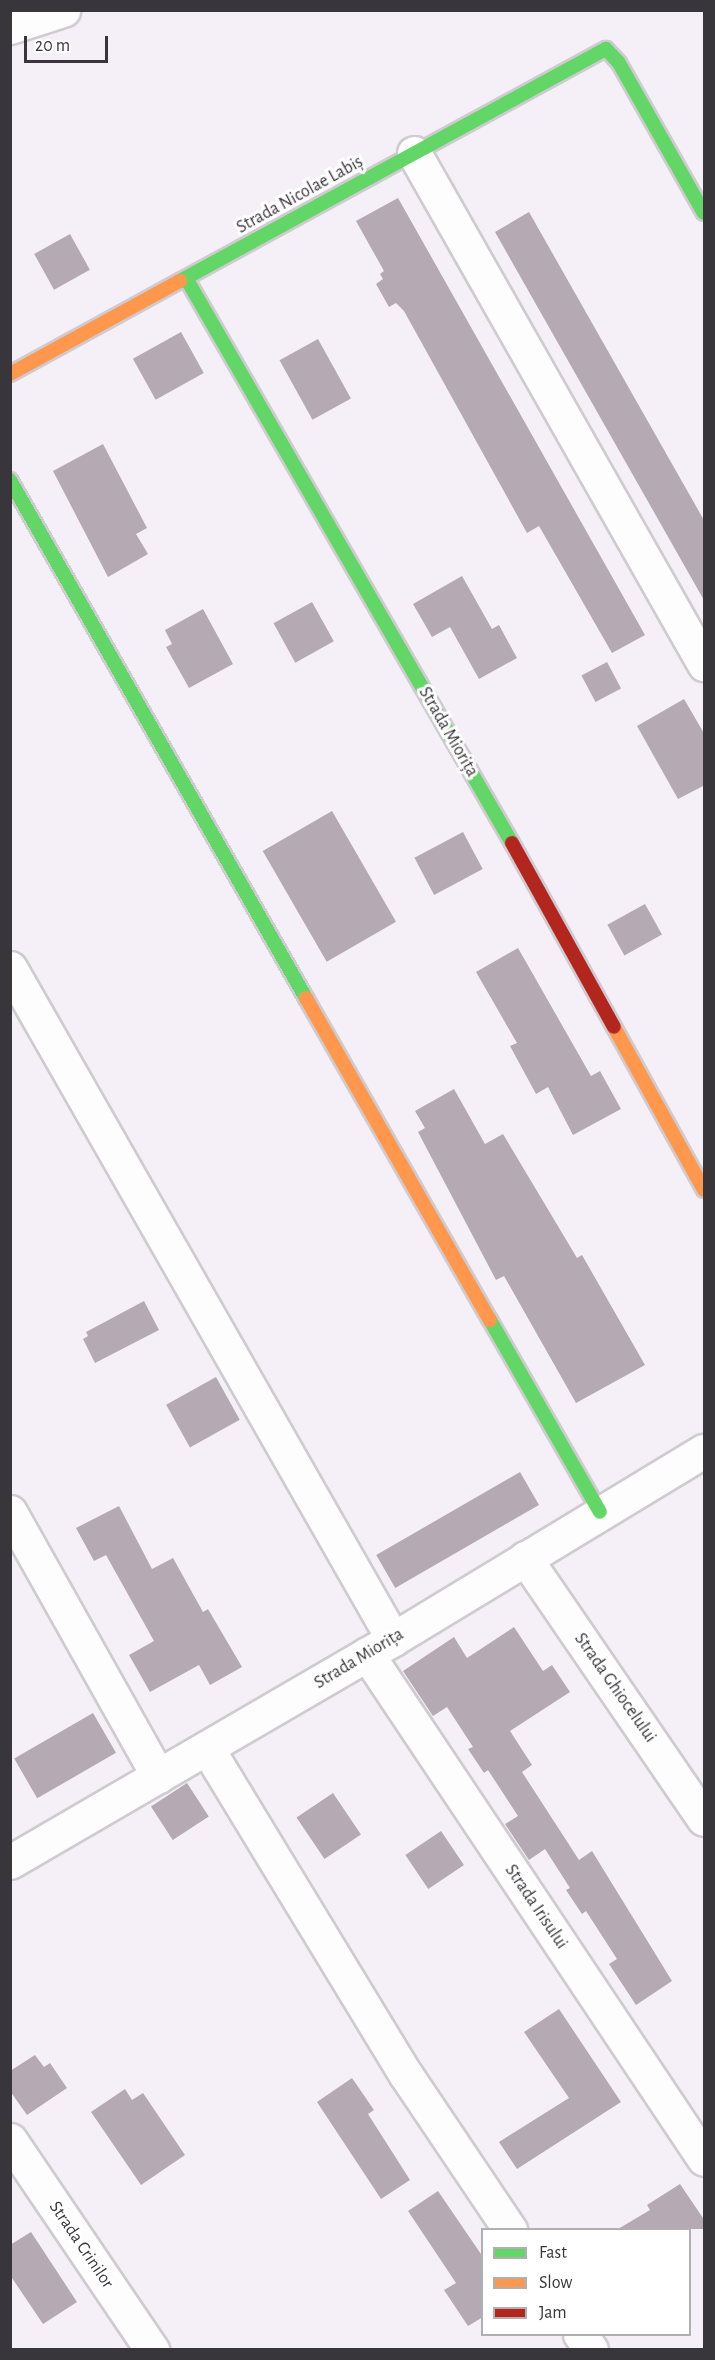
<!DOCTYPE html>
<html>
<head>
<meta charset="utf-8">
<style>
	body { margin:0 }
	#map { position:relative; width:715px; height:2360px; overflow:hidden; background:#f5f0f7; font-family:"Alegreya Sans",sans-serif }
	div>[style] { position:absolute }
	.building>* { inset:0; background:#b5a9b3; transform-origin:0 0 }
	.roads { filter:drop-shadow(2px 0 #cfcbd0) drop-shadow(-2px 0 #cfcbd0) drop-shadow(0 2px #cfcbd0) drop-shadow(0 -2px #cfcbd0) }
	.street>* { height:33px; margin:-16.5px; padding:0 16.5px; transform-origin:16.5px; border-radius:16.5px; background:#fefdfe }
	.fast>* { height:14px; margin:-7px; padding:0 7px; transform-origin:7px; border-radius:7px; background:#63d668 }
	.slow>* { height:14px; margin:-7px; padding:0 7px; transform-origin:7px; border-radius:7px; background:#ff974d }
	.jam>* { height:14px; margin:-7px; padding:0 7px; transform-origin:7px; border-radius:7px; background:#b3261e }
	span { translate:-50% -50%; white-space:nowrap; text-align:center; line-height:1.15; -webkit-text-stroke:6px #fff; paint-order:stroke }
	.street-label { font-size:18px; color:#39363b }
	.frame { position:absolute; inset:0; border:12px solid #39363b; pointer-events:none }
	.legend { position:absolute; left:481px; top:2228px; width:210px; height:108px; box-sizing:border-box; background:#fff; border:2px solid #b0afb1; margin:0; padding:8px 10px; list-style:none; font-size:18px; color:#39363b }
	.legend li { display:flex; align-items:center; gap:12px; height:30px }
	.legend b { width:30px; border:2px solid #b0afb1 }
	.scale { position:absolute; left:24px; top:36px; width:84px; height:27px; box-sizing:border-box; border:3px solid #39363b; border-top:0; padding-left:8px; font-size:18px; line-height:21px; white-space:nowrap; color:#39363b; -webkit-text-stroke:4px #fff; paint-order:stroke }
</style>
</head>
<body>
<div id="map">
	<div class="building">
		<div style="clip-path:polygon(398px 198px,645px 635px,612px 653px,539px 526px,527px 533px,404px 311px,396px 303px,389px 307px,376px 284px,383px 279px,380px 274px,384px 271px,356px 221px)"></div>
		<div style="clip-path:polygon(529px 212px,705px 522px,705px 602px,495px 232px)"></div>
		<div style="left:70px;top:234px;width:41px;height:41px;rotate:61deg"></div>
		<div style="left:181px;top:332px;width:47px;height:55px;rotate:61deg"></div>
		<div style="left:318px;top:339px;width:68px;height:44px;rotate:61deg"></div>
		<div style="clip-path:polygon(103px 444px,147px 528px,136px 534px,148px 554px,108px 577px,53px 471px)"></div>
		<div style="clip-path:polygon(462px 576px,492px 629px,499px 625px,517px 658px,479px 679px,450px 627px,432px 637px,413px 604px)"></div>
		<div style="left:312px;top:602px;width:45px;height:44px;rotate:61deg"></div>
		<div style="clip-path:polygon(203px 609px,233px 664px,189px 688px,166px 647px,172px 644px,165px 630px)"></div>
		<div style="left:607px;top:662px;width:30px;height:29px;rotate:62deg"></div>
		<div style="clip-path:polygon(684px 699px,705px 735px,705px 785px,678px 799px,637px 726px)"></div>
		<div style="left:332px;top:811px;width:128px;height:80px;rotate:60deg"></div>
		<div style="left:463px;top:832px;width:42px;height:55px;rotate:62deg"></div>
		<div style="left:645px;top:904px;width:35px;height:43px;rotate:61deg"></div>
		<div style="clip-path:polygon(518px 948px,591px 1076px,600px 1071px,621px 1109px,573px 1135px,548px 1087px,536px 1094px,510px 1046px,517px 1043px,476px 972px)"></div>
		<div style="clip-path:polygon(454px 1089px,485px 1144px,503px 1134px,577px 1258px,582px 1255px,645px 1365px,576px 1403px,504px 1276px,496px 1280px,418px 1132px,425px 1128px,415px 1111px)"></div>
		<div style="clip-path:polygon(144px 1301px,159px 1330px,95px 1363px,83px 1339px,88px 1336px,86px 1332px)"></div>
		<div style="left:216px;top:1377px;width:49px;height:57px;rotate:61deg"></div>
		<div style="left:520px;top:1472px;width:38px;height:166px;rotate:60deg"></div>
		<div style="clip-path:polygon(119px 1506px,152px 1569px,173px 1558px,203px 1612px,208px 1609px,242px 1667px,210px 1685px,199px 1665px,150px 1692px,129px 1655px,154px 1641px,106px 1555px,94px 1561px,76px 1528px)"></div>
		<div style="clip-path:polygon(514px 1627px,543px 1671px,552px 1665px,570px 1692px,510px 1731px,532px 1765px,522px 1772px,579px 1860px,592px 1851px,672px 1981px,636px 2005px,609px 1964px,617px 1959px,586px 1911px,582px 1914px,566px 1890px,570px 1888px,545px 1849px,529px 1860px,505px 1824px,518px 1816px,488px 1770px,484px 1773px,468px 1749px,473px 1747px,447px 1707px,433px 1716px,403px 1671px,454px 1637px,467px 1658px)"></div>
		<div style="left:93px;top:1713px;width:46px;height:91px;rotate:60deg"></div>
		<div style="left:187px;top:1783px;width:40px;height:43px;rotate:57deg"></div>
		<div style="left:333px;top:1793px;width:50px;height:44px;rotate:56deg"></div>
		<div style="left:441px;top:1831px;width:41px;height:43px;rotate:56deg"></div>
		<div style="clip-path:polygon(559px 2009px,621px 2102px,517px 2169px,499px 2142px,569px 2098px,524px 2032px)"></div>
		<div style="clip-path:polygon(35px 2055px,44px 2067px,50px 2063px,67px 2088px,27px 2115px,10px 2091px,10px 2071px)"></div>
		<div style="clip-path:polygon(352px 2078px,374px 2110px,368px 2114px,410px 2180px,381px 2199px,317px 2102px)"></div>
		<div style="clip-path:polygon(125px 2089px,132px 2100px,143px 2093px,185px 2155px,141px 2185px,91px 2112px)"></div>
		<div style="clip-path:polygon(680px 2184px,705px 2221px,705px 2229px,618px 2229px,650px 2210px,647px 2205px)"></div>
		<div style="clip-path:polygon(438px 2191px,483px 2257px,483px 2317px,468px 2326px,444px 2290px,456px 2283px,408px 2211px)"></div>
		<div style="clip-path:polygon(31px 2232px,77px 2302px,43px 2324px,10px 2275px,10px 2245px)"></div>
	</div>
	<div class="roads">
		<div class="street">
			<div style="left:10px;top:27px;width:56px;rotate:-17.8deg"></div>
			<div style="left:414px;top:153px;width:588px;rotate:60.42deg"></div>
			<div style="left:10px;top:968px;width:773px;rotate:60.28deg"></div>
			<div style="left:10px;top:1512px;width:303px;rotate:60.7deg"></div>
			<div style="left:525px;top:1558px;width:316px;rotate:55.6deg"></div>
			<div style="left:367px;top:1654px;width:607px;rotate:56.28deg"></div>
			<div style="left:207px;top:1748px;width:383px;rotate:58.7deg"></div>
			<div style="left:406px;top:2075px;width:187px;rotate:56.1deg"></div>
			<div style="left:10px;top:1862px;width:443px;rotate:-30.2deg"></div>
			<div style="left:393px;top:1639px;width:363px;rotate:-31.2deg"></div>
			<div style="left:10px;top:2140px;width:254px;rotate:55.9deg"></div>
			<div style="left:580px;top:2334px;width:19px;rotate:55deg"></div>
		</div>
		<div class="fast">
			<div style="left:186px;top:278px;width:652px;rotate:60.02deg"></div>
			<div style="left:180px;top:281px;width:485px;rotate:-28.6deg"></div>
			<div style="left:606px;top:49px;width:19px;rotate:47deg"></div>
			<div style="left:619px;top:63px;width:172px;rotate:60.5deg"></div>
			<div style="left:10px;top:480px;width:597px;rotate:60.26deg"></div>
			<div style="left:490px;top:1320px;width:221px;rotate:60.2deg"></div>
		</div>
		<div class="slow">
			<div style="left:10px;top:374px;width:194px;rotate:-28.7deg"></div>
			<div style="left:306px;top:998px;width:371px;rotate:60.3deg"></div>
			<div style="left:614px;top:1027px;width:186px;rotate:61.1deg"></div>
		</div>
		<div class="jam">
			<div style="left:512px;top:843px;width:210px;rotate:61deg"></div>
		</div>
	</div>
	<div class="street-label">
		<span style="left:300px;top:195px;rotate:-29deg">Strada Nicolae Labiș</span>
		<span style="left:448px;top:732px;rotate:60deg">Strada Miorița</span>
		<span style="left:359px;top:1659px;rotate:-31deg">Strada Miorița</span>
		<span style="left:615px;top:1688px;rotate:55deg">Strada Ghiocelului</span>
		<span style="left:536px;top:1907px;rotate:56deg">Strada Irisului</span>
		<span style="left:81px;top:2245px;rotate:56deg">Strada Crinilor</span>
	</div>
	<div class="frame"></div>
	<ul class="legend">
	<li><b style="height:8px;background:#63d668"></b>Fast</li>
	<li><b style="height:8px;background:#ff974d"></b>Slow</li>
	<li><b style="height:8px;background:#b3261e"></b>Jam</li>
	</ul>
	<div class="scale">20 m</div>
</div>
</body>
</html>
